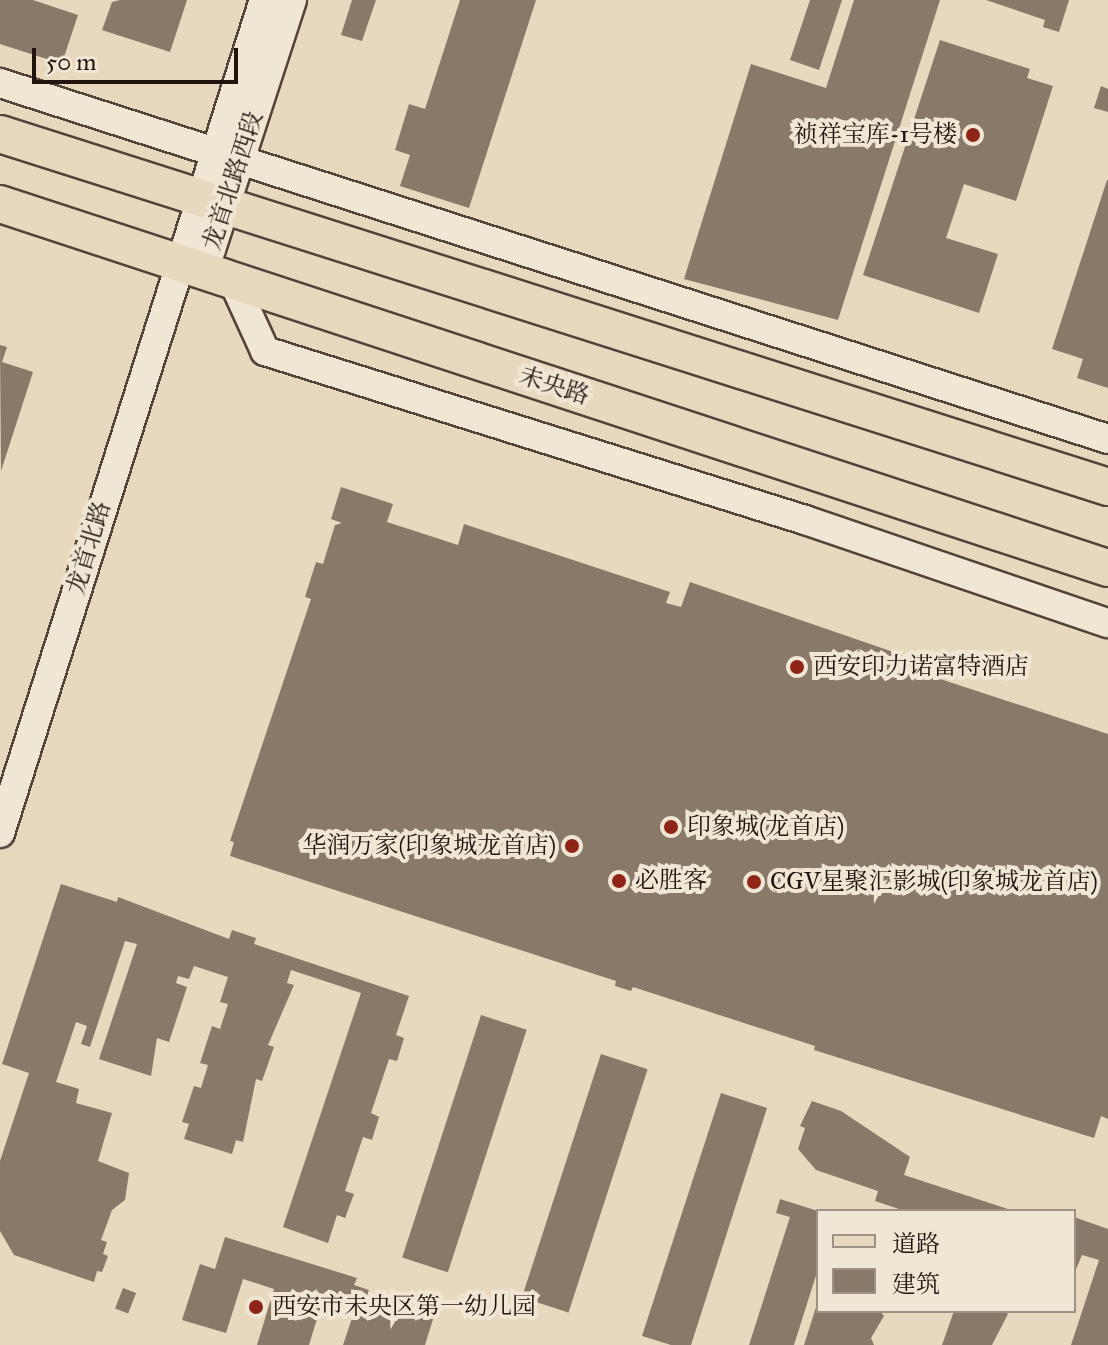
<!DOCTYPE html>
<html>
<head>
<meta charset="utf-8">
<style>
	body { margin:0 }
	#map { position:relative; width:1108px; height:1345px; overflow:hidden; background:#e8d8bd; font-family:"IM FELL Great Primer","Noto Serif SC",serif }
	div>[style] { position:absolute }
	.building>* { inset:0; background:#887969; transform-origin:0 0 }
	.roads { filter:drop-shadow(2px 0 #53443a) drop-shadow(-2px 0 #53443a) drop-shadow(0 2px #53443a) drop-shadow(0 -2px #53443a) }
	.minor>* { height:28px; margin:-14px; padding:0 14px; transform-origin:14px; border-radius:14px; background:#f0e6d4 }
	.major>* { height:36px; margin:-18px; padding:0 18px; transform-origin:18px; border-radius:18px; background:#e8d8bd }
	.dots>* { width:22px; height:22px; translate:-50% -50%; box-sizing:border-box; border:4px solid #f0e6d4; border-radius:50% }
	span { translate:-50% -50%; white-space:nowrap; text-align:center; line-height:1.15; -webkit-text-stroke:8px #f0e6d4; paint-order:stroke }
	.poi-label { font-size:24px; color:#21130e }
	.right { translate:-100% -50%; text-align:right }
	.left { translate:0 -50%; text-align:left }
	.street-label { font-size:24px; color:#21130e }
	.legend { position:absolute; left:816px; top:1209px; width:260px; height:104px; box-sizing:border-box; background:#f0e6d4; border:2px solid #9d9285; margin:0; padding:10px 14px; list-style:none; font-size:24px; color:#21130e }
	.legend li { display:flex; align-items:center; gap:16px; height:40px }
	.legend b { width:40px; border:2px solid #9d9285 }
	.scale { position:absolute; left:32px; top:48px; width:206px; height:36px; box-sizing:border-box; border:4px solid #21130e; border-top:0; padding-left:10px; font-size:24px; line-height:28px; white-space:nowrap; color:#21130e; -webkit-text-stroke:6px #f0e6d4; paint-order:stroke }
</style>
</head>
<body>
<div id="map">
	<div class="building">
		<div style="clip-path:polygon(0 0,33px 0,78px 15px,63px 60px,59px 63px,0 44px)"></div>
		<div style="clip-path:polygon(120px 0,187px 0,170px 52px,102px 30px,112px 2px)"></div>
		<div style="clip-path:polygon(352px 0,376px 0,362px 41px,341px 35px)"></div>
		<div style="clip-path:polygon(460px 0,536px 0,469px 208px,400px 186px,410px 155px,395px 150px,409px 104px,425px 109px)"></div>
		<div style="clip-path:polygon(810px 0,842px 0,819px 70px,790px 60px)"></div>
		<div style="clip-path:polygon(854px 0,940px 0,838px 320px,684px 279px,751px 64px,826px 88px)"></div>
		<div style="clip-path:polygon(986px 0,1069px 0,1059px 32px,1043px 27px,1045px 20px)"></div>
		<div style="clip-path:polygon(940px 40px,1030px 69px,1027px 78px,1053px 86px,1016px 201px,964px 184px,946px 238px,998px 254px,979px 313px,863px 275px)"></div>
		<div style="clip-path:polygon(1101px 86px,1108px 89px,1108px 112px,1094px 108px)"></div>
		<div style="clip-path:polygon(1107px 180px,1108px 180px,1108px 388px,1077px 378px,1083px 359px,1052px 349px)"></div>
		<div style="clip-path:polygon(0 345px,7px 347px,2px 362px,33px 372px,1px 471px)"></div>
		<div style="clip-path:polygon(341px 487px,393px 504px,387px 522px,458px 545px,464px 524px,670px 592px,666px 603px,681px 607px,690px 582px,934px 666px,931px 676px,1108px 734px,1108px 1119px,1101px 1116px,1094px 1138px,814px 1050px,815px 1046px,633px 987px,631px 991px,615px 986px,616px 981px,230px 856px,234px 842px,230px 841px,311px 599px,305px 597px,316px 562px,323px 564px,335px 525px,342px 523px,331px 519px)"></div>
		<div style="clip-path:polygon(61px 884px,117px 902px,118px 897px,229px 939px,232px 930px,256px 938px,254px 944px,409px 996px,396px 1035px,404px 1038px,397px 1061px,389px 1059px,371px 1113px,379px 1117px,372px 1140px,363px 1137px,345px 1191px,354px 1194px,345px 1218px,337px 1215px,328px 1243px,283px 1227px,361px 993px,291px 970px,287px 983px,294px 985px,268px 1045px,274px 1047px,262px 1081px,256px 1079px,243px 1142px,236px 1140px,232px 1154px,184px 1139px,189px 1124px,182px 1122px,194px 1086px,201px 1088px,208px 1065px,200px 1063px,212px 1026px,220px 1029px,228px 1004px,220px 1002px,228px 977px,194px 966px,189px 979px,178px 976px,176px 983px,187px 987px,169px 1042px,157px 1038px,151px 1076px,99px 1059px,137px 944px,125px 941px,90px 1047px,81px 1044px,87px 1026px,76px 1022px,56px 1082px,79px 1089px,76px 1103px,112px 1113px,98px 1161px,129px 1173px,125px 1200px,112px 1210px,101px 1240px,107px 1242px,103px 1254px,108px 1256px,102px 1272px,97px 1271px,94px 1282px,14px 1255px,0 1231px,0 1161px,29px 1073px,2px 1064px)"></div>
		<div style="left:481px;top:1015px;width:48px;height:255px;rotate:18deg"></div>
		<div style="left:601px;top:1054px;width:49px;height:256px;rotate:18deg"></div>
		<div style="clip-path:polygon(721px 1093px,767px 1108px,691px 1345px,671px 1345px,642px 1336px)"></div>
		<div style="clip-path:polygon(812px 1101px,841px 1111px,910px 1157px,904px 1175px,1014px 1211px,905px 1211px,875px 1201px,878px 1191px,816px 1170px,798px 1149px,805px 1128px,800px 1126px)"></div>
		<div style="clip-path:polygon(780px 1199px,818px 1211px,818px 1269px,794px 1345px,749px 1345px,790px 1217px,776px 1213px)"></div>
		<div style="clip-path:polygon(1074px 1217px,1108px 1229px,1108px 1345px,1071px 1345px,1099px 1260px,1082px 1255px,1074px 1274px)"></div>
		<div style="clip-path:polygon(225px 1237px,357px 1278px,354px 1285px,369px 1290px,363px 1308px,391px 1316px,395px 1303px,434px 1316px,425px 1345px,343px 1345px,356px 1306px,324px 1296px,309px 1345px,257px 1345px,274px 1289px,243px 1279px,226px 1333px,182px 1320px,200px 1264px,215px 1269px)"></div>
		<div style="left:123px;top:1288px;width:14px;height:22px;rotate:21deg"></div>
		<div style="clip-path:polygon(817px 1304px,818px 1311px,880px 1311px,884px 1316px,871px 1338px,874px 1345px,804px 1345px)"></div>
		<div style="clip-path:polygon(954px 1311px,1004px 1311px,1008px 1314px,992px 1345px,942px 1345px)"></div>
	</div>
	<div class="roads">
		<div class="minor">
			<div style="left:0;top:83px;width:1164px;rotate:17.81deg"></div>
			<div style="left:204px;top:271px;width:285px;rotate:-72deg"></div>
			<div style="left:233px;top:281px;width:77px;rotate:65.4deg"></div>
			<div style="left:265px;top:351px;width:566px;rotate:17.38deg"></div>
			<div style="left:805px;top:520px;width:320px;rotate:18.8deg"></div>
			<div style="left:0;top:833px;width:874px;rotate:-72.42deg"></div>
		</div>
		<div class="major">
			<div style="left:0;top:134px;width:1163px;rotate:17.67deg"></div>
			<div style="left:0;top:204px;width:1166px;rotate:18.19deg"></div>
		</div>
	</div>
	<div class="dots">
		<div style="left:973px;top:135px;background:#8f2418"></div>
		<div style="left:797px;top:667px;background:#8f2418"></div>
		<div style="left:671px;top:827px;background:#8f2418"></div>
		<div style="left:572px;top:846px;background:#8f2418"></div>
		<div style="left:619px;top:881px;background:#8f2418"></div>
		<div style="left:754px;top:882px;background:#8f2418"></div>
		<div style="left:256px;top:1307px;background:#8f2418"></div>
	</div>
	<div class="poi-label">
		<span class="right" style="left:957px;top:135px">祯祥宝库-1号楼</span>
		<span class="left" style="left:813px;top:667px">西安印力诺富特酒店</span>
		<span class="left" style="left:687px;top:827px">印象城(龙首店)</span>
		<span class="right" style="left:556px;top:846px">华润万家(印象城龙首店)</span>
		<span class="left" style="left:635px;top:881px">必胜客</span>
		<span class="left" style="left:770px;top:882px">CGV星聚汇影城(印象城龙首店)</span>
		<span class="left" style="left:272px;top:1307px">西安市未央区第一幼儿园</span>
	</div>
	<div class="street-label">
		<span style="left:233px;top:181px;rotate:-72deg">龙首北路西段</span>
		<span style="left:554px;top:386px;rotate:18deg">未央路</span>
		<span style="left:89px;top:548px;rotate:-73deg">龙首北路</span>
	</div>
	<ul class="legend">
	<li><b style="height:10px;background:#e8d8bd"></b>道路</li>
	<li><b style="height:22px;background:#887969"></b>建筑</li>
	</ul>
	<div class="scale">50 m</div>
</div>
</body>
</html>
